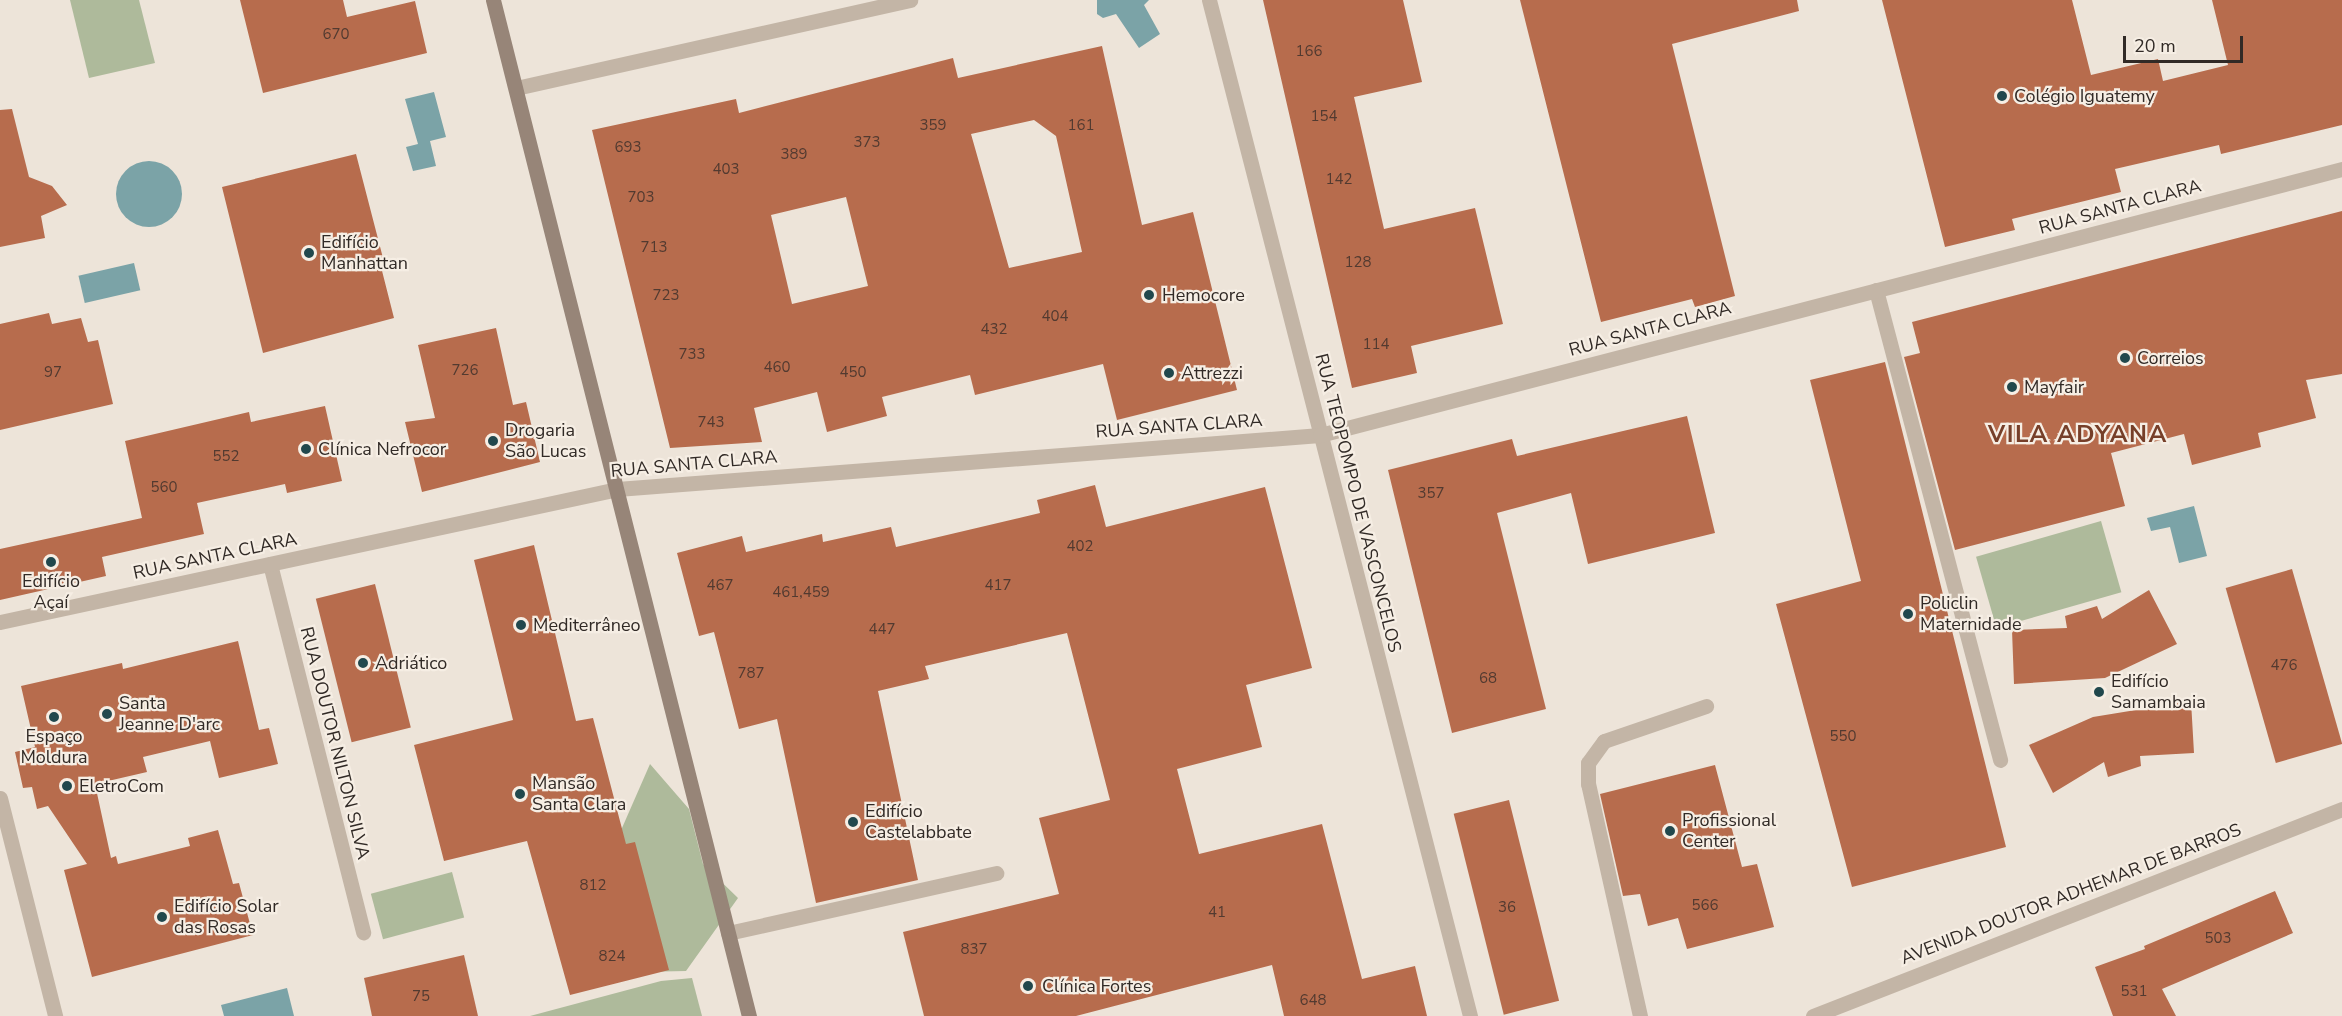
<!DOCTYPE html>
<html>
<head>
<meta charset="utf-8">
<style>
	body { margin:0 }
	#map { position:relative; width:2342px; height:1016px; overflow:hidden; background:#ede4d9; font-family:"Nunito Sans",sans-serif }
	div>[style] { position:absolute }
	.green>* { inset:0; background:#aeba9b; transform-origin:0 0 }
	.water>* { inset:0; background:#7ba3a7; transform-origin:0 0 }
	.round { border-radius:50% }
	.building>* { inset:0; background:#b76c4d; transform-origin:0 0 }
	.service>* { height:15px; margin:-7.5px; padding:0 7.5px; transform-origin:7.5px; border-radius:7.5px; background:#c3b5a6 }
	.minor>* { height:15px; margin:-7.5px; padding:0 7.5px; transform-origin:7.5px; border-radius:7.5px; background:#c3b5a6 }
	.tertiary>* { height:15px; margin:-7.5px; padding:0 7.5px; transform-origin:7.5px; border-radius:7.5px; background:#c3b5a6 }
	.secondary>* { height:15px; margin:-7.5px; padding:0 7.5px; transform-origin:7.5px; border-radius:7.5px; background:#978578 }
	.dots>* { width:16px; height:16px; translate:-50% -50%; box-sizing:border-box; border:3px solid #f6eee4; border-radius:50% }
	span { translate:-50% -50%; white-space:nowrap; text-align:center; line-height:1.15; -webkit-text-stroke:4.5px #f6eee4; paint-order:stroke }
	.number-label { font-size:15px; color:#523a30 }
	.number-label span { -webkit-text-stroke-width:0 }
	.poi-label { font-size:18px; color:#312a26 }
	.left { translate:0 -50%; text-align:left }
	.street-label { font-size:18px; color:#312a26 }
	.district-label { font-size:24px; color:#763f29; font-weight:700; letter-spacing:1.5px }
	.scale { position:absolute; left:2123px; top:36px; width:120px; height:27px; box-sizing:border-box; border:3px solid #312a26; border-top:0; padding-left:8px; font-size:18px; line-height:21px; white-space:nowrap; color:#312a26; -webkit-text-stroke:4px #f6eee4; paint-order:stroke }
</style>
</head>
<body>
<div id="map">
	<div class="green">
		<div style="clip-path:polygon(70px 0,139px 0,155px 63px,89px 78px)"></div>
		<div style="left:2101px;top:521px;width:74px;height:130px;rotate:74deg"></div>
		<div style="clip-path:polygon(650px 764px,689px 809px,703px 864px,738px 898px,686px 971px,591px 973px,566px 881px,622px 828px)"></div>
		<div style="left:452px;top:872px;width:47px;height:84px;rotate:75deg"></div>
		<div style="clip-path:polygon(692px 978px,702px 1016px,530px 1016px,661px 981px)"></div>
	</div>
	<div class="water">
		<div style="clip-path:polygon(1097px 0,1149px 0,1144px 5px,1160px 34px,1139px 48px,1116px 14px,1103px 18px,1097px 14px)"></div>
		<div style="clip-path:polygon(434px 92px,446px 137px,430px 141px,436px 166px,413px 171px,406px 147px,418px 144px,405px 99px)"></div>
		<div class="round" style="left:116px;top:161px;width:66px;height:66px"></div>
		<div style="left:134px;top:263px;width:28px;height:57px;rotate:77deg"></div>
		<div style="clip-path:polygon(2194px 506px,2207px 556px,2179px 563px,2170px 527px,2151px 531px,2147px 518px)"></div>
		<div style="clip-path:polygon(287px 988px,294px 1016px,224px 1016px,221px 1005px)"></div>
	</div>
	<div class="building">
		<div style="clip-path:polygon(240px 0,343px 0,347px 17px,415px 1px,427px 53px,263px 93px)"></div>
		<div style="clip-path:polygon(1263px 0,1403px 0,1422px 82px,1354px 97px,1384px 229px,1475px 208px,1503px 324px,1411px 346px,1417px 373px,1352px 388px)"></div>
		<div style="clip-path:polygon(1520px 0,1797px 0,1799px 11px,1672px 44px,1735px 296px,1695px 307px,1692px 299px,1601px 322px)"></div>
		<div style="clip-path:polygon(1882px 0,2072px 0,2091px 75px,2158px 59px,2163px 81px,2228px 65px,2212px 0,2342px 0,2342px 125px,2221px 154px,2219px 145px,2115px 169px,2121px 192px,2012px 219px,2015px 230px,1945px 247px)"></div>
		<div style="clip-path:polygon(evenodd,1102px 46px,1142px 225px,1193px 212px,1237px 390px,1117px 420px,1103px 364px,975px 395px,970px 375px,882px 397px,887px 416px,827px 432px,817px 392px,754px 408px,762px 442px,670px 448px,592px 130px,736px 99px,739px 113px,953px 58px,958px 78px,1102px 46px,1034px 120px,1056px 136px,1082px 252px,1009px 268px,971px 134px,1034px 120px,1102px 46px,846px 197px,868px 286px,792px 304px,771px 215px,846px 197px)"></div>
		<div style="clip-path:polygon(12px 109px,29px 177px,52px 186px,67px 205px,41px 216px,45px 238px,0 247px,0 110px)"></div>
		<div style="clip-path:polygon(356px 154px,383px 258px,379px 259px,394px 318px,263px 353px,222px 187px)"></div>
		<div style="clip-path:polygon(2342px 211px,2342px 374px,2306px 380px,2316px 418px,2258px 433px,2261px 447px,2192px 465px,2184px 434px,2111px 453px,2125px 506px,1955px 550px,1904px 357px,1920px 353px,1912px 322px)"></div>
		<div style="clip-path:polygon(49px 313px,52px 324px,81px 318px,88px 342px,98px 340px,113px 404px,0 430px,0 324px)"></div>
		<div style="clip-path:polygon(496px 328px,513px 405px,526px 402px,540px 462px,422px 492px,405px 422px,435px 418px,418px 345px)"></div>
		<div style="clip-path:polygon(1885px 362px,2006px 847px,1852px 887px,1776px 604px,1861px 581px,1810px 380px)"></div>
		<div style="clip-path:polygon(325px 406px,342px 481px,287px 493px,285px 484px,197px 503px,204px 534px,102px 557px,106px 576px,0 600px,0 549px,142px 518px,125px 441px,249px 412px,251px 422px)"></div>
		<div style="clip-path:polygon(1687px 416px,1715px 533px,1588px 564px,1571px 493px,1497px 513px,1546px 709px,1452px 733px,1388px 470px,1512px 439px,1517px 456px)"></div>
		<div style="clip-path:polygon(1095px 485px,1106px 527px,1265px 487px,1312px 668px,1246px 685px,1262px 747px,1177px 769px,1199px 854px,1322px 824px,1362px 979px,1415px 966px,1427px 1016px,1284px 1016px,1272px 965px,1076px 1016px,924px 1016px,903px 932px,1059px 894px,1039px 818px,1110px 800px,1067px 633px,925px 666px,929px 679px,878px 691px,918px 880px,816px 903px,777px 719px,739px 729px,714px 632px,699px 636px,677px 553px,742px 536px,746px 552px,822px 534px,823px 542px,891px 527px,896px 547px,1040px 513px,1037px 500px)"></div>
		<div style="clip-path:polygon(534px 545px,576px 721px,593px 718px,626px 844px,635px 842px,669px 970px,570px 995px,527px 841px,444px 861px,414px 745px,513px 720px,474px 560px)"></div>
		<div style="left:2292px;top:569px;width:182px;height:69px;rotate:74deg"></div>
		<div style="left:375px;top:584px;width:148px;height:61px;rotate:76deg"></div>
		<div style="clip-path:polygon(2149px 590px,2177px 644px,2105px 678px,2014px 684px,2012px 630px,2067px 628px,2065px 616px,2097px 606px,2102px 619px)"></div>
		<div style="clip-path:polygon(238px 641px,259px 730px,269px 728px,278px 764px,219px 778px,210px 741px,143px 757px,147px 772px,95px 784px,111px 858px,116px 856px,118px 864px,190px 846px,188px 838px,218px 830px,233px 884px,239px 883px,253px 935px,92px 977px,64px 870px,87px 864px,48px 806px,37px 809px,32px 787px,23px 788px,15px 752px,35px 747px,21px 686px,122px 663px,123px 669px)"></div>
		<div style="clip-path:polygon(2191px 701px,2194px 753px,2140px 756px,2141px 766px,2108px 777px,2104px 762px,2053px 793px,2029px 745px,2093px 717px)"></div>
		<div style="clip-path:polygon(1715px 765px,1742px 867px,1757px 864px,1774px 927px,1687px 949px,1678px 918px,1648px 926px,1640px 894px,1623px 896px,1600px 794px)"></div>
		<div style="left:1509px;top:800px;width:207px;height:57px;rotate:76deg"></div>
		<div style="clip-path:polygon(2275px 891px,2293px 933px,2162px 989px,2176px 1016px,2113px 1016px,2095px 967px,2145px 949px,2144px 946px)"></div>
		<div style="clip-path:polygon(464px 955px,478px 1016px,372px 1016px,364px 978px)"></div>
	</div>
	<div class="service">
		<div style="left:1876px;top:290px;width:486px;rotate:75.2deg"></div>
		<div style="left:728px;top:933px;width:275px;rotate:-12.6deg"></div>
		<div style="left:1640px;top:1016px;width:238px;rotate:-102.6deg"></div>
		<div style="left:1588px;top:784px;width:21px;rotate:-90deg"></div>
		<div style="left:1588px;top:763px;width:27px;rotate:-54deg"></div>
		<div style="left:1604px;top:741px;width:108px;rotate:-18.9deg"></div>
	</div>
	<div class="minor">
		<div style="left:1209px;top:0;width:1049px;rotate:75.59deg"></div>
		<div style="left:516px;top:88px;width:404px;rotate:-12.6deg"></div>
		<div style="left:270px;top:564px;width:380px;rotate:75.8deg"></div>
		<div style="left:0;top:622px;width:631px;rotate:-12.16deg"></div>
		<div style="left:617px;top:489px;width:705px;rotate:-4.39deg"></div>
		<div style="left:1320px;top:435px;width:1056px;rotate:-14.59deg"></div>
		<div style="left:0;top:798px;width:225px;rotate:75.8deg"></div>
	</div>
	<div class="tertiary">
		<div style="left:1813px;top:1016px;width:568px;rotate:-21.37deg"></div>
	</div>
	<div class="secondary">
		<div style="left:493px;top:0;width:1048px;rotate:75.86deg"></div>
	</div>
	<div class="dots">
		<div style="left:2002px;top:96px;background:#21484d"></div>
		<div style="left:309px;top:253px;background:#21484d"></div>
		<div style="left:1149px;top:295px;background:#21484d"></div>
		<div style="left:2125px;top:358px;background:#21484d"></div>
		<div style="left:1169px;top:373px;background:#21484d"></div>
		<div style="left:2012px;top:387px;background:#21484d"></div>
		<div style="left:493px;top:441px;background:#21484d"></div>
		<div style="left:306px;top:449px;background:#21484d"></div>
		<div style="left:51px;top:562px;background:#21484d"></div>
		<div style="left:1908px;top:614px;background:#21484d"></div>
		<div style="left:521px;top:625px;background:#21484d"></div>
		<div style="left:363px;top:663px;background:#21484d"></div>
		<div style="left:2099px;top:692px;background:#21484d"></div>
		<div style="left:107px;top:714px;background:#21484d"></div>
		<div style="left:54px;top:717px;background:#21484d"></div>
		<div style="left:67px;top:786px;background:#21484d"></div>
		<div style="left:520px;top:794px;background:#21484d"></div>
		<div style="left:853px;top:822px;background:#21484d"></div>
		<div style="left:1670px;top:831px;background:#21484d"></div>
		<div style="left:162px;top:917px;background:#21484d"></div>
		<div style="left:1028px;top:986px;background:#21484d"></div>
	</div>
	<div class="number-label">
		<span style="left:336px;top:35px">670</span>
		<span style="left:1309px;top:52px">166</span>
		<span style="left:1324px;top:117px">154</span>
		<span style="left:933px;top:126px">359</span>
		<span style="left:1081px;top:126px">161</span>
		<span style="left:867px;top:143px">373</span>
		<span style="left:628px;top:148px">693</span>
		<span style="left:794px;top:155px">389</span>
		<span style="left:726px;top:170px">403</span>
		<span style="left:1339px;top:180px">142</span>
		<span style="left:641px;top:198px">703</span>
		<span style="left:654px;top:248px">713</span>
		<span style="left:1358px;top:263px">128</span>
		<span style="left:666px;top:296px">723</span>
		<span style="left:1055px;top:317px">404</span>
		<span style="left:994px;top:330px">432</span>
		<span style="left:1376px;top:345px">114</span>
		<span style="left:692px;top:355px">733</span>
		<span style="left:777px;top:368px">460</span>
		<span style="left:465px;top:371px">726</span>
		<span style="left:53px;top:373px">97</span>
		<span style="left:853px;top:373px">450</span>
		<span style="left:711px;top:423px">743</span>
		<span style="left:226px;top:457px">552</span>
		<span style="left:164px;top:488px">560</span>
		<span style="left:1431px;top:494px">357</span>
		<span style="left:1080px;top:547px">402</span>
		<span style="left:720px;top:586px">467</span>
		<span style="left:998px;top:586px">417</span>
		<span style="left:801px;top:593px">461,459</span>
		<span style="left:882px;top:630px">447</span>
		<span style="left:2284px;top:666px">476</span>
		<span style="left:751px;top:674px">787</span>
		<span style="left:1488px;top:679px">68</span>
		<span style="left:1843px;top:737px">550</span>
		<span style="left:593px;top:886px">812</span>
		<span style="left:1705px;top:906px">566</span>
		<span style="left:1507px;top:908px">36</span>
		<span style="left:1217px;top:913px">41</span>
		<span style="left:2218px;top:939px">503</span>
		<span style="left:974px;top:950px">837</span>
		<span style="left:612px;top:957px">824</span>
		<span style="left:2134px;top:992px">531</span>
		<span style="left:421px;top:997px">75</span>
		<span style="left:1313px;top:1001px">648</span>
	</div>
	<div class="poi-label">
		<span class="left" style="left:2014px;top:96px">Colégio Iguatemy</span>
		<span class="left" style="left:321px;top:253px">Edifício<br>Manhattan</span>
		<span class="left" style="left:1162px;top:295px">Hemocore</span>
		<span class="left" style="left:2137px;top:358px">Correios</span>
		<span class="left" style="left:1181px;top:373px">Attrezzi</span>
		<span class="left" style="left:2024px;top:387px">Mayfair</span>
		<span class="left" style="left:505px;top:441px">Drogaria<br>São Lucas</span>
		<span class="left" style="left:318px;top:449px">Clínica Nefrocor</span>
		<span style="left:51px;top:592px">Edifício<br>Açaí</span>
		<span class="left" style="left:1920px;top:614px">Policlin<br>Maternidade</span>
		<span class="left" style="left:533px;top:625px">Mediterrâneo</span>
		<span class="left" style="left:375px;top:663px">Adriático</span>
		<span class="left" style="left:2111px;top:692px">Edifício<br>Samambaia</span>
		<span class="left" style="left:119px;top:714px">Santa<br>Jeanne D'arc</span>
		<span style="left:54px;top:747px">Espaço<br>Moldura</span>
		<span class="left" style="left:532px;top:794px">Mansão<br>Santa Clara</span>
		<span class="left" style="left:79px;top:786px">EletroCom</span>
		<span class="left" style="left:865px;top:822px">Edifício<br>Castelabbate</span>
		<span class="left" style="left:1682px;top:831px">Profissional<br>Center</span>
		<span class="left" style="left:174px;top:917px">Edifício Solar<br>das Rosas</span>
		<span class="left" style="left:1042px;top:986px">Clínica Fortes</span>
	</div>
	<div class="street-label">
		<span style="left:2120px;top:207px;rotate:-15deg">RUA SANTA CLARA</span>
		<span style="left:1650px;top:329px;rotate:-15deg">RUA SANTA CLARA</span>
		<span style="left:1179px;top:426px;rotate:-4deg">RUA SANTA CLARA</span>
		<span style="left:694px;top:464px;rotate:-5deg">RUA SANTA CLARA</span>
		<span style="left:1358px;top:503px;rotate:76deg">RUA TEOPOMPO DE VASCONCELOS</span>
		<span style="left:215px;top:556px;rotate:-12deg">RUA SANTA CLARA</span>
		<span style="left:335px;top:743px;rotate:76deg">RUA DOUTOR NILTON SILVA</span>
		<span style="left:2071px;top:894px;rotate:-21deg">AVENIDA DOUTOR ADHEMAR DE BARROS</span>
	</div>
	<div class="district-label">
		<span style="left:2078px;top:435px">VILA ADYANA</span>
	</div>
	<div class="scale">20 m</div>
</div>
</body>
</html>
